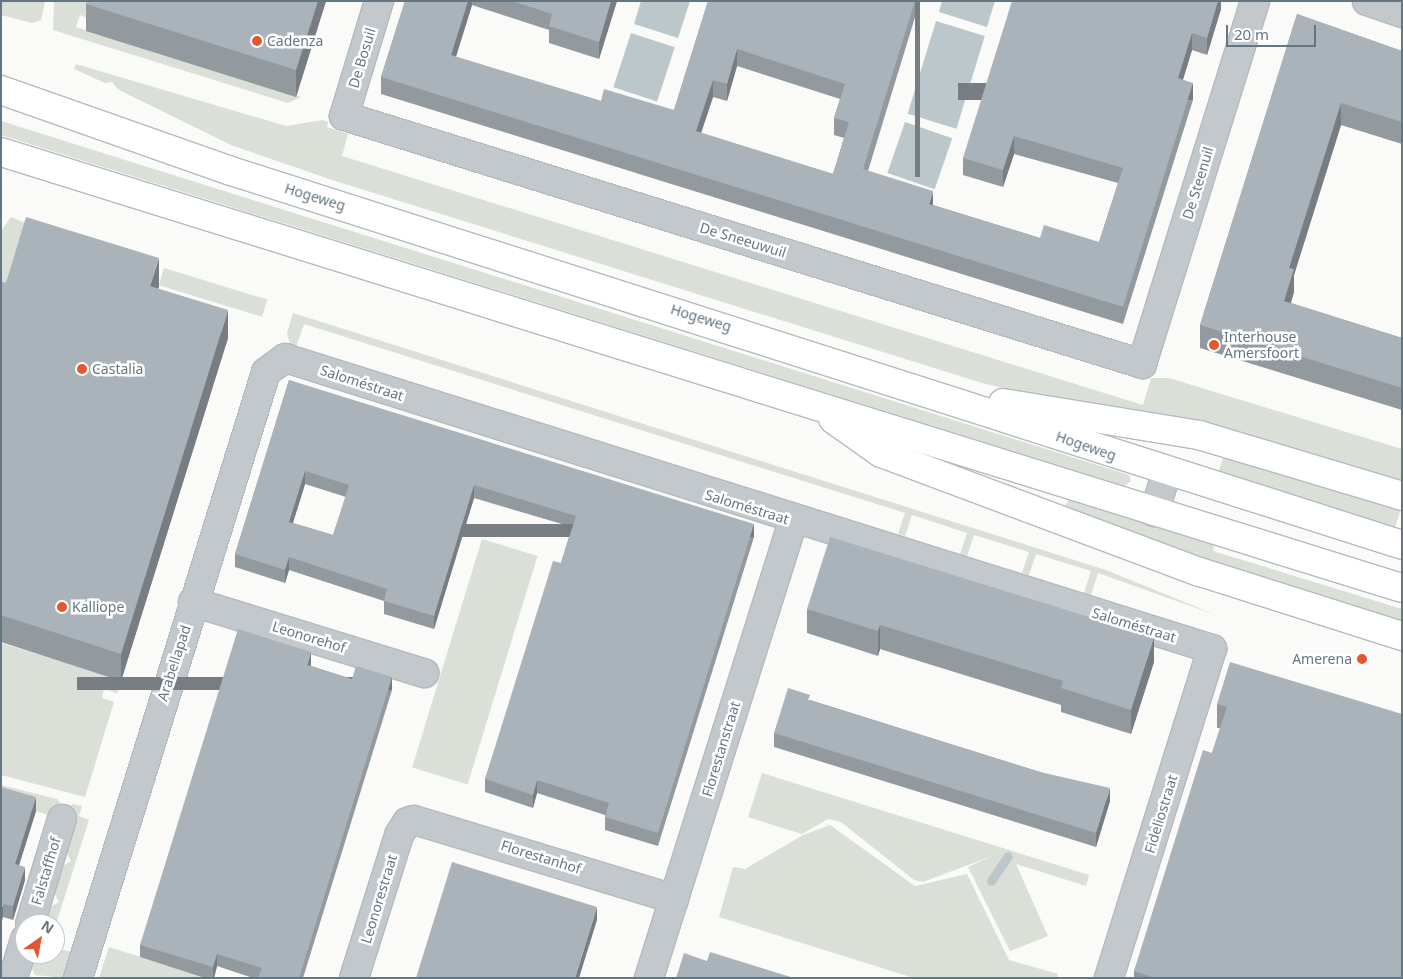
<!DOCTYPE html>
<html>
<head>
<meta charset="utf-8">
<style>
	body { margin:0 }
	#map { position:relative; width:1403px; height:979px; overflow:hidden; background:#fafaf8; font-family:"Noto Sans",sans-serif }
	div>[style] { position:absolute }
	.green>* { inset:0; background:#dadfd7; transform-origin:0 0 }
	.water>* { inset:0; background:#bbc7cb; transform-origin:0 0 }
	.stream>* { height:9px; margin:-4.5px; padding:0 4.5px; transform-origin:4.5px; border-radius:4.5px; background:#bbc7cb }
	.roads { filter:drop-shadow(1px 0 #b5babe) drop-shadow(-1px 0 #b5babe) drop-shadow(0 1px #b5babe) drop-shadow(0 -1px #b5babe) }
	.minor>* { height:28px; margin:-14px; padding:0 14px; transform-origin:14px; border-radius:14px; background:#c3c8cc }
	.major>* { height:28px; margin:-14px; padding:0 14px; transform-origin:14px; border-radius:14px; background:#fff }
	.wall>* { inset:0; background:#929a9f }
	.shaded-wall>* { inset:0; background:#777d82; transform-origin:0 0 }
	.building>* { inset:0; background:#aab3b9 }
	.dots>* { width:14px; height:14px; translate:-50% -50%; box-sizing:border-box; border:2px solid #fff; border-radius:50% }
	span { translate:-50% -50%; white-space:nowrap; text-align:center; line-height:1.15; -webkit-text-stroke:5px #fff; paint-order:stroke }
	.poi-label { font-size:14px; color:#657683 }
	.left { translate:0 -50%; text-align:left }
	.right { translate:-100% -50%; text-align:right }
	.street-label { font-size:14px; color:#657683 }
	.frame { position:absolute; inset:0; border:2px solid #657683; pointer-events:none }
	.north { position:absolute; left:15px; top:914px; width:50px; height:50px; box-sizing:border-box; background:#fff; border:1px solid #c1c8cd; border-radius:50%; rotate:33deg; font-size:14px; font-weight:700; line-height:20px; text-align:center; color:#657683 }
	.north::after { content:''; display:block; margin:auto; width:18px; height:22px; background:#e4572e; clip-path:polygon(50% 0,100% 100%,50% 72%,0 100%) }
	.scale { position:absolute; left:1226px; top:25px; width:90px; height:22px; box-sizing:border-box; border:2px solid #657683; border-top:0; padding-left:6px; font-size:15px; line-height:18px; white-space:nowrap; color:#657683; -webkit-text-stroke:4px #fff; paint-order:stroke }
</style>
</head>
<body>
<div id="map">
	<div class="green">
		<div style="clip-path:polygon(1px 1px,45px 1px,41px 20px,32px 23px,1px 15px)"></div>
		<div style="clip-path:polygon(54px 1px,95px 1px,90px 19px,80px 15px,76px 27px,301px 97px,288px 103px,53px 30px)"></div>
		<div style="clip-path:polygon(76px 64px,286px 126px,323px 120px,328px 122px,327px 127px,348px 134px,342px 156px,1143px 405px,1151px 378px,1169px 378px,1402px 449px,1402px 488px,982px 383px,329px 179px,231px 145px,119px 90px,112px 82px,105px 83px,74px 69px)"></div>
		<div style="clip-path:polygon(1px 121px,1129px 475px,1131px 481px,1125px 486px,1px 135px)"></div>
		<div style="clip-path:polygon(11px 217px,39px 229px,1px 309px,1px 231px)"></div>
		<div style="left:164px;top:268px;width:108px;height:18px;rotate:17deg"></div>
		<div style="clip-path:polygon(293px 313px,1106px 570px,1216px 615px,1098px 573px,1091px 595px,1084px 593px,1091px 571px,1036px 554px,1029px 575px,1022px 573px,1029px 552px,974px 535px,967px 556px,960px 554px,967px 533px,912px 515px,905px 536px,898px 534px,905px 513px,304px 324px,296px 347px,290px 344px,287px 333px)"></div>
		<div style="left:1225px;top:451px;width:185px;height:24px;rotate:17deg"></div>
		<div style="clip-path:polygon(1069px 500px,1214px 545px,1213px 551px,1402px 609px,1402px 628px,1063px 508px)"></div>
		<div style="left:482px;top:539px;width:58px;height:239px;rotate:17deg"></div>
		<div style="clip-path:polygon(1px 643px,122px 680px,117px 693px,104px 689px,102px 698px,114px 702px,85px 797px,1px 775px)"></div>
		<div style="clip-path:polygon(762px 773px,1089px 875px,1086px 886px,1016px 864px,1048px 936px,1010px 951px,968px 867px,992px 856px,923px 882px,914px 880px,841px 822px,828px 819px,802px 834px,748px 817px)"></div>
		<div style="clip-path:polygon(1px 785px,57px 799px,61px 804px,58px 818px,1px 800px)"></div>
		<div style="clip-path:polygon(72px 804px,82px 806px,79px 816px,89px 820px,55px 927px,42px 924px,47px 909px,59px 902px,53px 890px,59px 868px,71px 861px,65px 849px,65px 819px)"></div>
		<div style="clip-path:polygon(830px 825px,915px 886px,967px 874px,1009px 960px,1058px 974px,1057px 978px,914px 978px,719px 917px,733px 867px,745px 869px,803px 835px)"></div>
		<div style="clip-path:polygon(55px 947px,71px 952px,65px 978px,35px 975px,30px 964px,33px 954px,55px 954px)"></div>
		<div style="clip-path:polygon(109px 947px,207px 978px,99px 978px)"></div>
	</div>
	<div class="water">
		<div style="clip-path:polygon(641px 1px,690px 1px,678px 38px,634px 24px)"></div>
		<div style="clip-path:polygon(942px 1px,995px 1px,987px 27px,939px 12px)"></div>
		<div style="left:936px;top:21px;width:51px;height:97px;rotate:17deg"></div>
		<div style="left:631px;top:33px;width:46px;height:57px;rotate:18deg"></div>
		<div style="left:905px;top:122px;width:50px;height:54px;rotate:19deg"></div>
	</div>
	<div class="stream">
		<div style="left:991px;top:881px;width:30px;rotate:-56deg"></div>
	</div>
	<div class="roads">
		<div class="minor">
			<div style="left:379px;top:1px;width:120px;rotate:106.9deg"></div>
			<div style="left:344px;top:116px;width:836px;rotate:17.26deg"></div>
			<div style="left:1142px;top:364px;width:380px;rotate:-72.7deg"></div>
			<div style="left:1367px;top:1px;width:37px;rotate:19deg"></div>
			<div style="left:1154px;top:512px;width:42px;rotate:-72deg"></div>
			<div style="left:193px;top:602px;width:242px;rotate:17.1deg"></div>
			<div style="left:30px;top:924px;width:110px;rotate:-73.1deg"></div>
			<div style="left:13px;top:978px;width:41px;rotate:-72.9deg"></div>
			<div style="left:78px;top:978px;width:634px;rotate:-72.76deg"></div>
			<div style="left:266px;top:372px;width:24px;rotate:-36deg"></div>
			<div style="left:285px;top:358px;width:972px;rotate:17.43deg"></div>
			<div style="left:1212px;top:649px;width:345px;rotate:107.4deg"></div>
			<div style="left:354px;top:978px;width:150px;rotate:-72.5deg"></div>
			<div style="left:399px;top:835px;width:15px;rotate:-58deg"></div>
			<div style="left:407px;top:822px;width:7px;rotate:-16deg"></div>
			<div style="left:414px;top:820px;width:272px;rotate:16.9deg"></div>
			<div style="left:649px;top:978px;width:479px;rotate:-72.5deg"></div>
		</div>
		<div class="major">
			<div style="left:1px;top:90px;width:241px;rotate:19.4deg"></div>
			<div style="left:228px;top:170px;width:1232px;rotate:17.71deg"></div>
			<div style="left:1px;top:152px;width:1467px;rotate:17.29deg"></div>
			<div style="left:1003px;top:403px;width:199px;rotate:9.3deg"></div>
			<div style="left:1199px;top:435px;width:212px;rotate:16.7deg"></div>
			<div style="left:833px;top:419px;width:59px;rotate:35.3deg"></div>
			<div style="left:881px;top:453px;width:340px;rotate:20.5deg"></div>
			<div style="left:1200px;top:572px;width:212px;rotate:17.6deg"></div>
		</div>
	</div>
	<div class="wall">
		<div style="clip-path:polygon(87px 1px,326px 1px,296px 97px,86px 31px,86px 4px)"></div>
		<div style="clip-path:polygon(evenodd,405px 1px,617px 1px,599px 59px,549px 43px,549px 30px,472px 5px,456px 57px,601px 101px,674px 110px,708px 1px,920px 1px,868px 171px,933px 205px,1040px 238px,1099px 242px,1118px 183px,1014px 154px,1003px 187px,963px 175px,963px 158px,1221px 1px,1221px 9px,1207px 55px,1192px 50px,1183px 80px,1193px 100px,1123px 324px,381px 94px,381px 77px,405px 1px,737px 66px,840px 99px,834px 118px,834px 135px,844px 138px,833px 174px,701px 133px,713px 97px,727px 101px,737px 66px)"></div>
		<div style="clip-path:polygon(1297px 14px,1402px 51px,1402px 144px,1341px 125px,1294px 275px,1294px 292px,1291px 303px,1402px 338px,1402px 410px,1200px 348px,1200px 325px)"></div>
		<div style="clip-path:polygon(1px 282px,6px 283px,159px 286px,158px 289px,228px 338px,121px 681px,1px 642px)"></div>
		<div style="clip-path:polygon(evenodd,289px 380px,754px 537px,658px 846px,605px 830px,605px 815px,537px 793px,533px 808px,485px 792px,485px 779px,561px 563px,572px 527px,474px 498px,434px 629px,384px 614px,384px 601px,289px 570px,285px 583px,235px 567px,235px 554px,289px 380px,305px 484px,346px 497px,333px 535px,293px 523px,305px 484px)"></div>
		<div style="clip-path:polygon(807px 609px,1154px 662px,1131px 734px,1061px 712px,1061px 705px,880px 649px,878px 656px,807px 633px)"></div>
		<div style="clip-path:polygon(311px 665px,311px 666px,352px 679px,392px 690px,303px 978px,253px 978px,217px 966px,214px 978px,205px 978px,140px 957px,140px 945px)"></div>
		<div style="clip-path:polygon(810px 700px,1040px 772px,1110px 801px,1096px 847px,774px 747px,774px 733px)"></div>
		<div style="clip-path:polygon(1217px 704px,1402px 714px,1402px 978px,1134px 978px,1134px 971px,1212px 753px,1220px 728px,1217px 728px)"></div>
		<div style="clip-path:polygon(1px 787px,36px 811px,19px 865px,25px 880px,13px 920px,3px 917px)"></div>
	</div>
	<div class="shaded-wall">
		<div style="clip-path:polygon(318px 1px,326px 1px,296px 97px,296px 70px)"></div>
		<div style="clip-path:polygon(468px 1px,472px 1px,472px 5px,451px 72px,451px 55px)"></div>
		<div style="clip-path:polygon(611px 1px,617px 1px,599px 59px,599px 42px)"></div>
		<div style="left:915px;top:1px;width:5px;height:176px"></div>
		<div style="clip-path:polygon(1218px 1px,1221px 1px,1221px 9px,1207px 55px,1207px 38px)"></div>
		<div style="clip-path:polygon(1192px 33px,1192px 50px,1178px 95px,1178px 78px)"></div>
		<div style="clip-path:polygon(737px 49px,737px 66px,727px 101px,727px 84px)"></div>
		<div style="clip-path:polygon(713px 80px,713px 97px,696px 148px,696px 131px)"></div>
		<div style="left:1193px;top:83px;width:17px;height:235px;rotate:90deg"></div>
		<div style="clip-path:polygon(1341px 103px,1341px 125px,1294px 275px,1294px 292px,1284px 323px,1284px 301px,1289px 268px)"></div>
		<div style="clip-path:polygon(1014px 136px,1014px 154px,1003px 187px,1003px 170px)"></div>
		<div style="clip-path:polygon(933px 191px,933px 208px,929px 204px)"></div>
		<div style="clip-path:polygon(159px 258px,159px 286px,150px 314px,150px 286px)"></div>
		<div style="clip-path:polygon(228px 310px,228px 338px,121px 681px,121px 654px)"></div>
		<div style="clip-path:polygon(305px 471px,305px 484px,289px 535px,289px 522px)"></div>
		<div style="clip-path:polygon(474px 485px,474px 498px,434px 629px,434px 616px)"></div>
		<div style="left:754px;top:524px;width:13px;height:324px;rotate:90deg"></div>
		<div style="clip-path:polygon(289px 557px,289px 570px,285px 583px,285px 570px)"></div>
		<div style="clip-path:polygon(880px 625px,880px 649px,878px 656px,878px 631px)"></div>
		<div style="clip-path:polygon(1154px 637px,1154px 662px,1131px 734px,1131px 710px)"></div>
		<div style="clip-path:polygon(311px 652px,311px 665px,307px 677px,307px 665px)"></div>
		<div style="left:392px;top:677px;width:13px;height:315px;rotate:90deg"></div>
		<div style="clip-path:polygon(537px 780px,537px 793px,533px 808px,533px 795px)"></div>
		<div style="clip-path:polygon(1110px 788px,1110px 801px,1096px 847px,1096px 833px)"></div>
		<div style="clip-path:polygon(36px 797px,36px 811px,15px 878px,15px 864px)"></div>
		<div style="clip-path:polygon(25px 867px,25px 880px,13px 920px,13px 906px)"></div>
		<div style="clip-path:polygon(3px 904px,3px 917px,1px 924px,1px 911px)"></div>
		<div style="clip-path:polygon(597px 907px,597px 920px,579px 978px,575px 978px)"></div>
		<div style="clip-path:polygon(217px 954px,217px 966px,214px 978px,213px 978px,213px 967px)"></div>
	</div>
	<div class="building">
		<div style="clip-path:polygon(87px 1px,318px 1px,296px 70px,86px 4px)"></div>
		<div style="clip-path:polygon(evenodd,405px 1px,468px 1px,451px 55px,601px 101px,604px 89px,674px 110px,708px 1px,915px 1px,863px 169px,933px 191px,929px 204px,1040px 238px,1044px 225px,1099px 242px,1123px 168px,1014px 136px,1003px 170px,963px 158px,1012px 1px,1218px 1px,1207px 38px,1192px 33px,1178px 78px,1193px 83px,1123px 307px,381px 77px,405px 1px,737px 49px,845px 84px,834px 118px,849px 122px,833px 174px,696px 131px,713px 80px,727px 84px,737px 49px)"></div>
		<div style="clip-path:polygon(512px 1px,611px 1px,599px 42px,549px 26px,552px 14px)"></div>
		<div style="clip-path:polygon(1297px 14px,1402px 51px,1402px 122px,1341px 103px,1289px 268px,1294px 269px,1284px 301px,1402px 338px,1402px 388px,1200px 325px)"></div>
		<div style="clip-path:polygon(26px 217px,159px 258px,150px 286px,228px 310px,121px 654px,1px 615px,1px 282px,6px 283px)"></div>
		<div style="clip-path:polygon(evenodd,289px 380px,754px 524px,658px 833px,605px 817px,609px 803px,537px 780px,533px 795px,485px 779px,553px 561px,561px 563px,576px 516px,474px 485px,434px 616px,384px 601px,387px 589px,289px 557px,285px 570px,235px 554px,289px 380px,305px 471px,349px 485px,333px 535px,289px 522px,305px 471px)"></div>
		<div style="clip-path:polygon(830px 537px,1154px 637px,1131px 710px,1061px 688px,1063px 681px,880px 625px,878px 631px,807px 609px)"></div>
		<div style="clip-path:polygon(238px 629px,311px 652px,307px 665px,352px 679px,356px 666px,392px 677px,299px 978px,258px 978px,262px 968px,217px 954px,213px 967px,140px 945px)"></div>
		<div style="clip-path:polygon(1230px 662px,1402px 714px,1402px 978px,1155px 978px,1134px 971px,1203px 750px,1212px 753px,1227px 707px,1217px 704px)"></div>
		<div style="clip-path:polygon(788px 688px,810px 695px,808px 700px,1040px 772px,1110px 788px,1096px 833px,774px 733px)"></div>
		<div style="clip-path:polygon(1px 787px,36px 797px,15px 864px,25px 867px,13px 906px,3px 904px,1px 911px)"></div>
		<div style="clip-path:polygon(452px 862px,597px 907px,575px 978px,416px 978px)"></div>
		<div style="clip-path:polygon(710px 952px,794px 978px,676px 978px,684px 953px,707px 961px)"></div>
	</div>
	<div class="dots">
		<div style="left:257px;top:41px;background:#e4572e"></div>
		<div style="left:1214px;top:345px;background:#e4572e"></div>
		<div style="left:82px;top:369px;background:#e4572e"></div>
		<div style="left:62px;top:607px;background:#e4572e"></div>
		<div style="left:1362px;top:659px;background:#e4572e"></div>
	</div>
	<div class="poi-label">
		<span class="left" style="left:267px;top:41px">Cadenza</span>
		<span class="left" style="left:1224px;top:345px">Interhouse<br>Amersfoort</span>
		<span class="left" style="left:92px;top:369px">Castalia</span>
		<span class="left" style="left:72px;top:607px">Kalliope</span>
		<span class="right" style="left:1352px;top:659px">Amerena</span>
	</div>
	<div class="street-label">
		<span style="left:362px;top:58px;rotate:-73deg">De Bosuil</span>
		<span style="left:1198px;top:183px;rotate:-73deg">De Steenuil</span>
		<span style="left:315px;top:197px;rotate:17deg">Hogeweg</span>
		<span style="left:743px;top:240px;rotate:17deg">De Sneeuwuil</span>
		<span style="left:701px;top:318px;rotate:17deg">Hogeweg</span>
		<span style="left:362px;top:383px;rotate:18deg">Saloméstraat</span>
		<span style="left:1086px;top:446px;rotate:19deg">Hogeweg</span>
		<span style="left:747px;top:507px;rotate:17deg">Saloméstraat</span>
		<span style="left:1134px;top:625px;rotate:17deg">Saloméstraat</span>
		<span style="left:309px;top:637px;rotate:17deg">Leonorehof</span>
		<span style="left:174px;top:663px;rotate:-72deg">Arabellapad</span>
		<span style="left:721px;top:749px;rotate:-73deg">Florestanstraat</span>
		<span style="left:1161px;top:814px;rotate:-73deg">Fideliostraat</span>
		<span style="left:541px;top:857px;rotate:17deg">Florestanhof</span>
		<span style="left:46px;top:871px;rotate:-73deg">Falstaffhof</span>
		<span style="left:379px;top:899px;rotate:-73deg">Leonorestraat</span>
	</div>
	<div class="frame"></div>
	<div class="north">N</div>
	<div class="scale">20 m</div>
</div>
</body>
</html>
